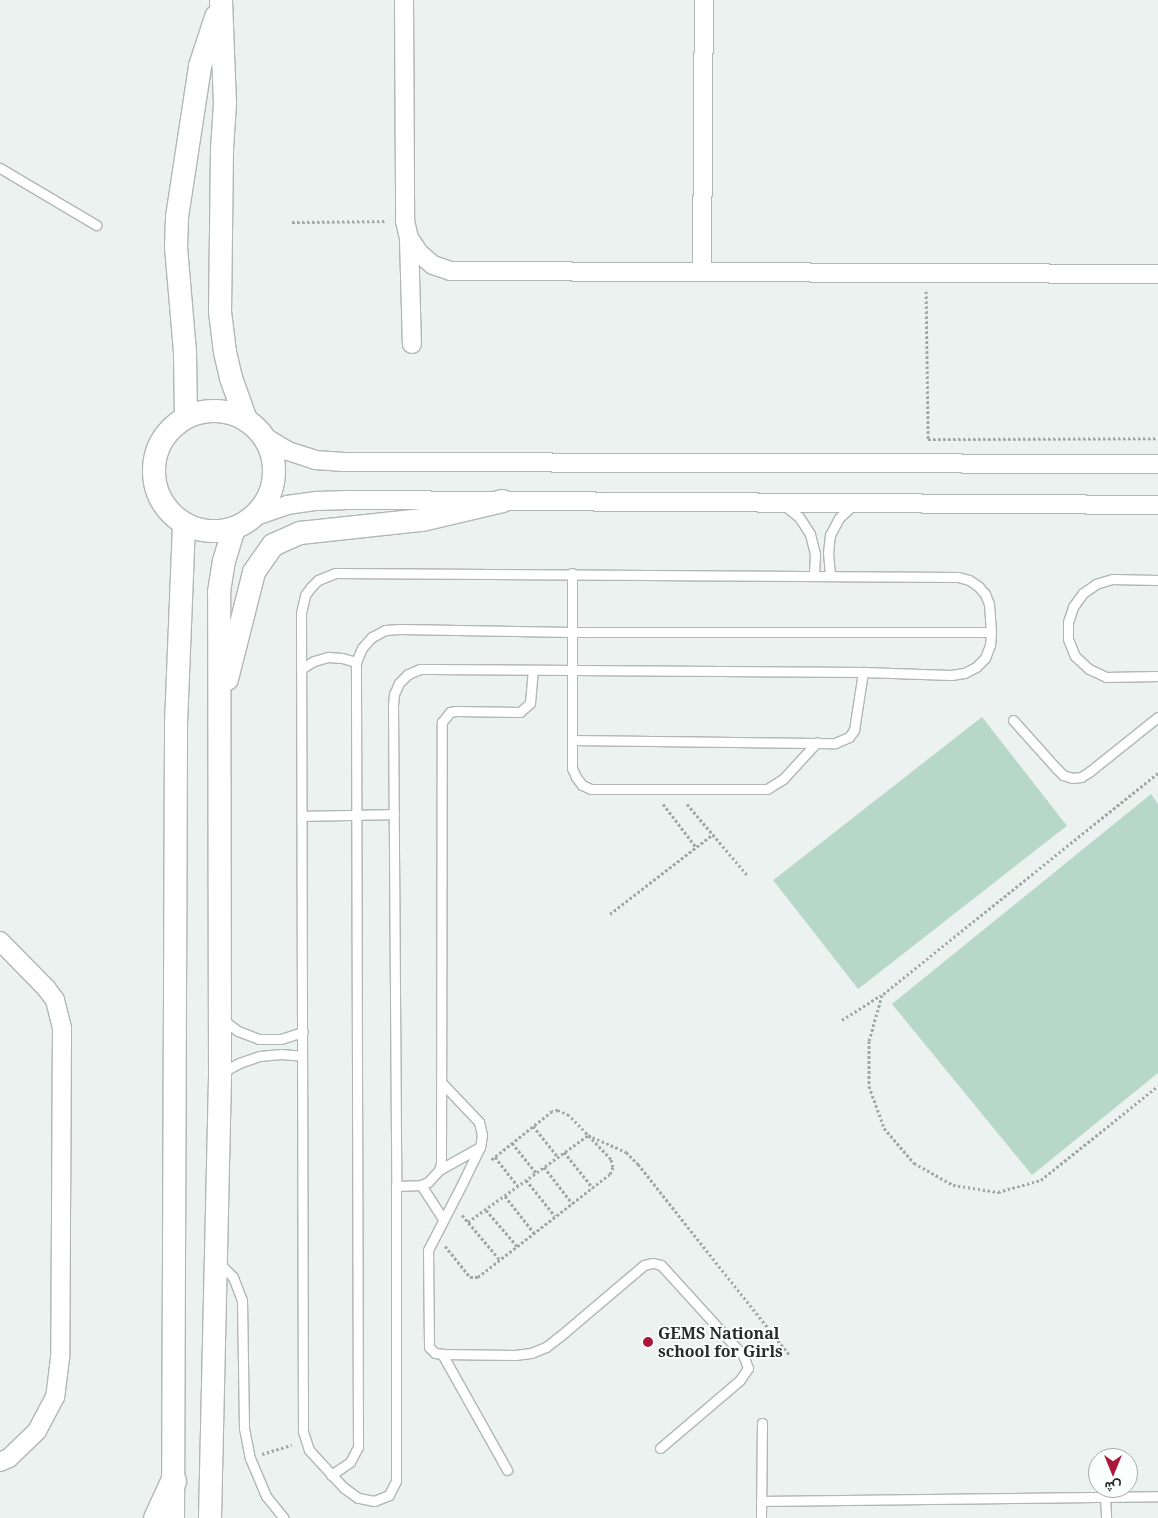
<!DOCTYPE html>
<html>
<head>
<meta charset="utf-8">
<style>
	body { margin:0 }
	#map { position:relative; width:1158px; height:1518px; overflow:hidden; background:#ecf2ef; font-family:"Noto Serif",Vazirmatn,serif }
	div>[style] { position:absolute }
	.green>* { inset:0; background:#b7d8c9; transform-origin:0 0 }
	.path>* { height:3px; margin-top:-1.5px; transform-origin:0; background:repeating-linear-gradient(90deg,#a3a7a5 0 2.5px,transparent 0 5px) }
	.roads { filter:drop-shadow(1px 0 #b1b7b4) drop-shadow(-1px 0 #b1b7b4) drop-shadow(0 1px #b1b7b4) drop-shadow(0 -1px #b1b7b4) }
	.service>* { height:9px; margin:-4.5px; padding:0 4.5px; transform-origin:4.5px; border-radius:4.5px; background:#fff }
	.minor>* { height:18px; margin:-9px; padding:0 9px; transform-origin:9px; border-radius:9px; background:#fff }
	.tertiary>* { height:22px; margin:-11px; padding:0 11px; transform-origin:11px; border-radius:11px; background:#fff }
	.tertiary>.ring { margin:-11px; padding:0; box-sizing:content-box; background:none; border:22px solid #fff; border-radius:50% }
	.secondary>* { height:25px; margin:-12.5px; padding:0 12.5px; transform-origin:12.5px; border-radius:12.5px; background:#fff }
	.dots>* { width:14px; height:14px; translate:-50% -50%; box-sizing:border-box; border:2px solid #fbfffd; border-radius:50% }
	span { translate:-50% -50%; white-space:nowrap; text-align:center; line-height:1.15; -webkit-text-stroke:4px #fbfffd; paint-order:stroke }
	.poi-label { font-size:16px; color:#2a2c2b; font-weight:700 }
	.left { translate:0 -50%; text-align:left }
	.north { position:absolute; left:1088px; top:1448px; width:50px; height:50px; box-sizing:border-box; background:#fbfffd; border:1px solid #a7aba9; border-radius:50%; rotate:180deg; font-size:14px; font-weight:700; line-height:20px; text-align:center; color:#2a2c2b }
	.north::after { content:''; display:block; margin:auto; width:18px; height:22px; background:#ac173a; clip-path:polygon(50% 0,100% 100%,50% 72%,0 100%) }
</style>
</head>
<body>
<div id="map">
	<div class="green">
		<div style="left:982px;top:717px;width:138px;height:265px;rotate:52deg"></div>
		<div style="clip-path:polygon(1151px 794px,1158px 804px,1158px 1073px,1032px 1175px,892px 1004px)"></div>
	</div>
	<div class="path">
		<div style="left:292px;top:222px;width:95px;rotate:-0.6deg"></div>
		<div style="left:926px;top:291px;width:148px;rotate:89.2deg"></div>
		<div style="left:928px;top:439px;width:230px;rotate:-0.2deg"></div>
		<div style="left:1158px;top:773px;width:354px;rotate:141.2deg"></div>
		<div style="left:882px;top:995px;width:48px;rotate:105.8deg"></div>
		<div style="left:869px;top:1041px;width:45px;rotate:90deg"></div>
		<div style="left:869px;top:1086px;width:45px;rotate:70.3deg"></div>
		<div style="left:884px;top:1128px;width:46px;rotate:49.4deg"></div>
		<div style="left:914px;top:1163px;width:45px;rotate:29.4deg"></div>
		<div style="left:953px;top:1185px;width:46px;rotate:8.8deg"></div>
		<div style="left:998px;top:1192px;width:45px;rotate:-15.6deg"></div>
		<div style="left:1041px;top:1180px;width:150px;rotate:-38.8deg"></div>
		<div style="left:663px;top:804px;width:54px;rotate:52.5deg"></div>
		<div style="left:687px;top:804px;width:94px;rotate:49.7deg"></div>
		<div style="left:610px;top:914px;width:130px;rotate:-37.8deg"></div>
		<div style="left:842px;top:1020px;width:46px;rotate:-32.7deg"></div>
		<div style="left:533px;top:1126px;width:40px;rotate:51deg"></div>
		<div style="left:512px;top:1143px;width:38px;rotate:51deg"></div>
		<div style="left:564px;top:1152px;width:46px;rotate:51.1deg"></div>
		<div style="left:495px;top:1157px;width:37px;rotate:52deg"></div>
		<div style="left:544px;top:1167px;width:46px;rotate:52.1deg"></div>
		<div style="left:526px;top:1180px;width:46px;rotate:51.1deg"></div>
		<div style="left:505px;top:1196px;width:47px;rotate:51.9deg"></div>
		<div style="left:486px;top:1210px;width:48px;rotate:49.3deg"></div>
		<div style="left:462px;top:1215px;width:59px;rotate:49.8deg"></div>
		<div style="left:468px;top:1222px;width:148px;rotate:-35.9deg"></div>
		<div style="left:588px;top:1135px;width:42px;rotate:24.1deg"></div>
		<div style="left:626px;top:1152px;width:17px;rotate:45deg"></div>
		<div style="left:638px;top:1164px;width:245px;rotate:51.6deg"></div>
		<div style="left:445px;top:1246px;width:40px;rotate:51deg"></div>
		<div style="left:470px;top:1277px;width:8px"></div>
		<div style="left:478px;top:1277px;width:167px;rotate:-38deg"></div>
		<div style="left:610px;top:1174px;width:8px;rotate:-67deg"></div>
		<div style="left:613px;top:1167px;width:8px;rotate:-104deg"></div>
		<div style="left:611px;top:1159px;width:61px;rotate:-133.7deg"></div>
		<div style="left:569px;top:1115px;width:12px;rotate:-156deg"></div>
		<div style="left:558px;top:1110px;width:6px;rotate:171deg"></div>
		<div style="left:552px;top:1111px;width:78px;rotate:141.2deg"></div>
		<div style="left:262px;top:1454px;width:31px;rotate:-17deg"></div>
	</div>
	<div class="roads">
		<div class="service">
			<div style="left:0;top:168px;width:112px;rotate:30.7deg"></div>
			<div style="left:784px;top:505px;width:19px;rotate:39deg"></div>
			<div style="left:799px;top:517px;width:20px;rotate:57deg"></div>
			<div style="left:810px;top:534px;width:21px;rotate:76deg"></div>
			<div style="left:815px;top:554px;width:21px;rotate:93deg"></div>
			<div style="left:335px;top:573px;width:623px;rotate:0.37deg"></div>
			<div style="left:958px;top:577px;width:11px;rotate:15deg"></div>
			<div style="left:969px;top:580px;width:11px;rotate:34deg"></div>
			<div style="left:978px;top:586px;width:11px;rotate:49deg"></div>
			<div style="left:985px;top:594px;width:11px;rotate:68deg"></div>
			<div style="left:989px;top:604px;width:28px;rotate:86deg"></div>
			<div style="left:991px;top:632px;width:13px;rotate:94deg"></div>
			<div style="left:990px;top:645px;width:14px;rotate:111deg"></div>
			<div style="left:985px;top:658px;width:13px;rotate:135deg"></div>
			<div style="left:976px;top:667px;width:13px;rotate:153deg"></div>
			<div style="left:964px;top:673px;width:13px;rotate:171deg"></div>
			<div style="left:951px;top:675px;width:88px;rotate:-178deg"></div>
			<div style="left:863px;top:672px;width:431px;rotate:-179.6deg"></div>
			<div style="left:432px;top:669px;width:12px;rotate:180deg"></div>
			<div style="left:420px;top:669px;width:13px;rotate:157deg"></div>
			<div style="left:408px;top:674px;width:13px;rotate:135deg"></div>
			<div style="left:399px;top:683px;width:12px;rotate:114deg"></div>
			<div style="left:394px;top:694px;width:12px;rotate:95deg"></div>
			<div style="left:393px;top:706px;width:480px;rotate:89.6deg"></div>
			<div style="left:396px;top:1186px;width:295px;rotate:90deg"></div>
			<div style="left:396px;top:1481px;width:16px;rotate:117deg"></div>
			<div style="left:389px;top:1495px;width:16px;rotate:158deg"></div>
			<div style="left:374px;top:1501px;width:16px;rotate:-169deg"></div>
			<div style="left:358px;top:1498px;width:17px;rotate:-144deg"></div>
			<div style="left:344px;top:1488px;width:52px;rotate:-132.6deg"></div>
			<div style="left:309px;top:1450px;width:20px;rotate:-108deg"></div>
			<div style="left:303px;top:1431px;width:818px;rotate:-90.14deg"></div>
			<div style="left:301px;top:613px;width:18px;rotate:-77deg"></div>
			<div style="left:305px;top:595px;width:10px;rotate:-53deg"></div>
			<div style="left:311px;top:587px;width:10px;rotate:-45deg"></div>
			<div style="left:318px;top:580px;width:18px;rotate:-22deg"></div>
			<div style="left:572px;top:573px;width:195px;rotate:90deg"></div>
			<div style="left:572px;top:768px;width:10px;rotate:66deg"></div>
			<div style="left:576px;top:777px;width:10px;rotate:53deg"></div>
			<div style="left:582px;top:785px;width:10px;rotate:24deg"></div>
			<div style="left:591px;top:789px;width:176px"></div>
			<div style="left:767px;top:789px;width:19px;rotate:-32deg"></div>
			<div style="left:783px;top:779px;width:50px;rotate:-47.4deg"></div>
			<div style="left:830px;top:575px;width:22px;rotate:-95deg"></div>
			<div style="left:828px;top:553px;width:18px;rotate:-84deg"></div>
			<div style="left:830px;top:535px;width:19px;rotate:-62deg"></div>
			<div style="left:839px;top:518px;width:21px;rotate:-43deg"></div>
			<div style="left:1158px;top:580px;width:46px;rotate:-178.8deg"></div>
			<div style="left:1112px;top:579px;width:17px;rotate:163deg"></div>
			<div style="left:1096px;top:584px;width:16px;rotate:145deg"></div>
			<div style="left:1083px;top:593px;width:17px;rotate:126deg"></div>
			<div style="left:1073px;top:607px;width:16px;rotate:108deg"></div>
			<div style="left:1068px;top:622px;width:17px;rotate:90deg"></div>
			<div style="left:1068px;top:639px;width:18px;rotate:68deg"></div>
			<div style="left:1075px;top:656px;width:19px;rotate:43deg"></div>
			<div style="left:1089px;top:669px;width:19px;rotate:25deg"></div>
			<div style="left:1106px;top:677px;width:52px;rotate:-1.1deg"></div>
			<div style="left:301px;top:669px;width:15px;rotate:-32deg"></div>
			<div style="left:314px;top:661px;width:15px;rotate:-16deg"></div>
			<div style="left:328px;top:657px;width:14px;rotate:4deg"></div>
			<div style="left:342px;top:658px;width:15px;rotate:16deg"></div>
			<div style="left:1013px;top:720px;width:64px;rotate:48.1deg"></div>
			<div style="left:1056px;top:768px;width:10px;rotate:45deg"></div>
			<div style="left:1063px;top:775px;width:9px;rotate:18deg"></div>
			<div style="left:1072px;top:778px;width:9px;rotate:-6deg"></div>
			<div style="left:1081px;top:777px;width:9px;rotate:-32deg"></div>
			<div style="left:1089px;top:772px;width:88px;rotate:-38.6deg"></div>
			<div style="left:572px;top:740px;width:263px;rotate:0.7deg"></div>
			<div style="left:835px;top:743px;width:15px;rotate:-23deg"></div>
			<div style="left:849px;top:737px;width:9px;rotate:-54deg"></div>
			<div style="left:854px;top:730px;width:59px;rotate:-81.2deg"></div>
			<div style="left:302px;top:816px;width:92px;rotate:-1.2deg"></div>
			<div style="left:222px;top:1019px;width:20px;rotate:37deg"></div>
			<div style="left:238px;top:1031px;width:22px;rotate:21deg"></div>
			<div style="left:259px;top:1039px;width:22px"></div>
			<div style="left:281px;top:1039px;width:23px;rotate:-18deg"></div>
			<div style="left:223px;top:1072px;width:18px;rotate:-29deg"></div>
			<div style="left:239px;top:1063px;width:21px;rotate:-19deg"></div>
			<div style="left:259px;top:1056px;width:22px;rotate:-5deg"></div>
			<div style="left:281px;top:1054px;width:21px;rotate:5deg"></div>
			<div style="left:442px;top:1083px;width:54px;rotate:46.5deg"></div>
			<div style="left:479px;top:1122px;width:13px;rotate:77deg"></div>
			<div style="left:482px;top:1135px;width:12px;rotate:99deg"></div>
			<div style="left:480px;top:1147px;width:39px;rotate:116deg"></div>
			<div style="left:463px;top:1182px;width:76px;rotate:117.2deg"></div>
			<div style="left:428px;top:1250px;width:97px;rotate:89.4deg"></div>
			<div style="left:429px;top:1347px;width:8px;rotate:45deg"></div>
			<div style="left:435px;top:1353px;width:7px;rotate:8deg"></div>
			<div style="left:442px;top:1354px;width:73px;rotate:0.8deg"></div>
			<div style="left:515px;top:1355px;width:16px;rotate:-7deg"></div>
			<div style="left:531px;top:1353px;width:16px;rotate:-22deg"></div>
			<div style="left:546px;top:1347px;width:16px;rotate:-38deg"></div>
			<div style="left:559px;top:1337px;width:111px;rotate:-40.3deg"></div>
			<div style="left:644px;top:1265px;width:9px;rotate:-13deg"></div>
			<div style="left:653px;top:1263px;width:8px;rotate:14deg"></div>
			<div style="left:661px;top:1265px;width:122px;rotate:47.7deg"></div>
			<div style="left:743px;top:1355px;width:14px;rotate:69deg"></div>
			<div style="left:748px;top:1368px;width:14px;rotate:124deg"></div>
			<div style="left:740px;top:1380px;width:105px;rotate:139.6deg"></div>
			<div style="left:439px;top:1170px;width:47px;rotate:-29.3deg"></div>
			<div style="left:421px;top:1185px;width:40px;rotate:57.1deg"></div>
			<div style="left:396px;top:1186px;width:25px;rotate:-2deg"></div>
			<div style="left:421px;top:1185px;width:8px;rotate:-23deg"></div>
			<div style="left:428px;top:1182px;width:16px;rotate:-47deg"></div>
			<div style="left:439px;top:1170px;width:7px;rotate:-74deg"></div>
			<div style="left:441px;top:1163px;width:441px;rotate:-89.9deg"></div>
			<div style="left:442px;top:722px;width:13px;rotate:-51deg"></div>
			<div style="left:450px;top:712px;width:6px;rotate:-9deg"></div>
			<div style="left:456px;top:711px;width:64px;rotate:0.9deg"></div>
			<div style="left:520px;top:712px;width:13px;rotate:-42deg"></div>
			<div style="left:530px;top:703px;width:33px;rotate:-85deg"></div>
			<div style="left:218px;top:1262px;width:21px;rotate:45deg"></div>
			<div style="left:233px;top:1277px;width:25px;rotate:69deg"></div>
			<div style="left:242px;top:1300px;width:128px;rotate:89.1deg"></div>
			<div style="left:244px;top:1428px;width:31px;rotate:79deg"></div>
			<div style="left:250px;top:1458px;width:41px;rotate:67.2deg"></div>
			<div style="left:266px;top:1496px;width:28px;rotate:51deg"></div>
			<div style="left:442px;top:1354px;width:133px;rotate:60.7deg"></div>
			<div style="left:331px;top:1475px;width:23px;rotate:-34deg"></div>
			<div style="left:350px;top:1462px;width:17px;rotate:-62deg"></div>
			<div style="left:358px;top:1447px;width:785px;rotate:-90.15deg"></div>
			<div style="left:356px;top:662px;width:15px;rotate:-67deg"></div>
			<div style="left:362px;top:648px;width:15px;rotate:-48deg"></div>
			<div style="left:372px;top:637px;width:15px;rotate:-28deg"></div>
			<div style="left:385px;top:630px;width:15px;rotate:-4deg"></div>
			<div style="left:400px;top:629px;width:172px;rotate:1deg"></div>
			<div style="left:572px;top:632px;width:419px"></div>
			<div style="left:1105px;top:1496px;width:22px;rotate:87deg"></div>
			<div style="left:761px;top:1501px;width:397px;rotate:-0.7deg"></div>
			<div style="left:761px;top:1518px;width:95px;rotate:-89.4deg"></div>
		</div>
		<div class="minor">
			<div style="left:404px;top:0;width:221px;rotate:89.7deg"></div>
			<div style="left:405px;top:221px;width:17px;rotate:77deg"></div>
			<div style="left:409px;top:238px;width:18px;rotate:56deg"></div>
			<div style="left:419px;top:253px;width:18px;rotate:41deg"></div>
			<div style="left:433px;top:265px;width:18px;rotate:19deg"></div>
			<div style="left:450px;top:271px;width:708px;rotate:0.24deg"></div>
			<div style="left:409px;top:239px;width:105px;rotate:88.4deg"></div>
			<div style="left:702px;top:271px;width:271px;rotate:-89.6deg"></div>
			<div style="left:263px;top:436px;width:29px;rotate:31deg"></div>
			<div style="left:288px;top:451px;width:28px;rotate:18deg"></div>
			<div style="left:315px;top:460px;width:29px;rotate:4deg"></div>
			<div style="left:344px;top:462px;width:814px;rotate:0.14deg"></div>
			<div style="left:253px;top:517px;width:36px;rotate:-19deg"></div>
			<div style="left:287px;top:505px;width:30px;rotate:-8deg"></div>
			<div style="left:317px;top:501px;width:31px;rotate:-2deg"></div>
			<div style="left:348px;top:500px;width:810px;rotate:0.35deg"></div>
			<div style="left:0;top:941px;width:66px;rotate:45.6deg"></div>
			<div style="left:46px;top:988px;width:15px;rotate:53deg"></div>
			<div style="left:55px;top:1000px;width:29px;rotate:76deg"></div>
			<div style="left:62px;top:1028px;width:330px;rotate:90.3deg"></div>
			<div style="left:60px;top:1358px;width:39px;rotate:97deg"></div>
			<div style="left:55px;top:1397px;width:38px;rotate:118deg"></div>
			<div style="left:37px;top:1431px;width:39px;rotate:136deg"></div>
			<div style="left:9px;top:1458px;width:10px;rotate:156deg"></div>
		</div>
		<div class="tertiary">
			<div style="left:221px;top:0;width:103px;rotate:87.8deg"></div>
			<div style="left:225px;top:103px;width:47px;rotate:93.7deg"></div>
			<div style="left:222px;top:150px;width:162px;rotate:90.7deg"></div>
			<div style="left:220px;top:312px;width:40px;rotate:82.9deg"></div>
			<div style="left:225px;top:352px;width:27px;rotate:77deg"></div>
			<div style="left:231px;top:378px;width:45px;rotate:70.3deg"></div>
			<div class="ring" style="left:154px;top:411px;width:98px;height:98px"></div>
			<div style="left:186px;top:417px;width:65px;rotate:-90.9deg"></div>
			<div style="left:185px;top:352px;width:105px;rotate:-94.9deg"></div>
			<div style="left:176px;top:247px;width:30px;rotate:-88deg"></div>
			<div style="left:177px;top:217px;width:153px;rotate:-81.3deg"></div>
			<div style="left:200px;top:66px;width:52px;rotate:-71.9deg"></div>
			<div style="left:227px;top:679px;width:110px;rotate:-75.8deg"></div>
			<div style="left:254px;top:572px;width:33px;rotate:-55deg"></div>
			<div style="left:273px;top:545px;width:30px;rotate:-24deg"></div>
			<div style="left:300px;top:533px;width:123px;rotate:-6.1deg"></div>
			<div style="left:422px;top:520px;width:83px;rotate:-13.2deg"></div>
			<div style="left:173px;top:1518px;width:794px;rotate:-89.78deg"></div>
			<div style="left:176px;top:724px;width:200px;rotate:-87.7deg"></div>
			<div style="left:210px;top:1518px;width:445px;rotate:-88.7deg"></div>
			<div style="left:220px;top:1073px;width:481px;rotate:-90.1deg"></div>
			<div style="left:219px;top:592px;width:31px;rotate:-81deg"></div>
			<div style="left:224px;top:561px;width:34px;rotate:-73deg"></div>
		</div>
		<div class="secondary">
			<div style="left:156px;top:1518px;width:41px;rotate:-65.3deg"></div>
		</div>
	</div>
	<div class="dots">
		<div style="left:648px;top:1342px;background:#ac173a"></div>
	</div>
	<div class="poi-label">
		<span class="left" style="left:658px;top:1342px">GEMS National<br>school for Girls</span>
	</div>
	<div class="north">ش</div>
</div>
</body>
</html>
